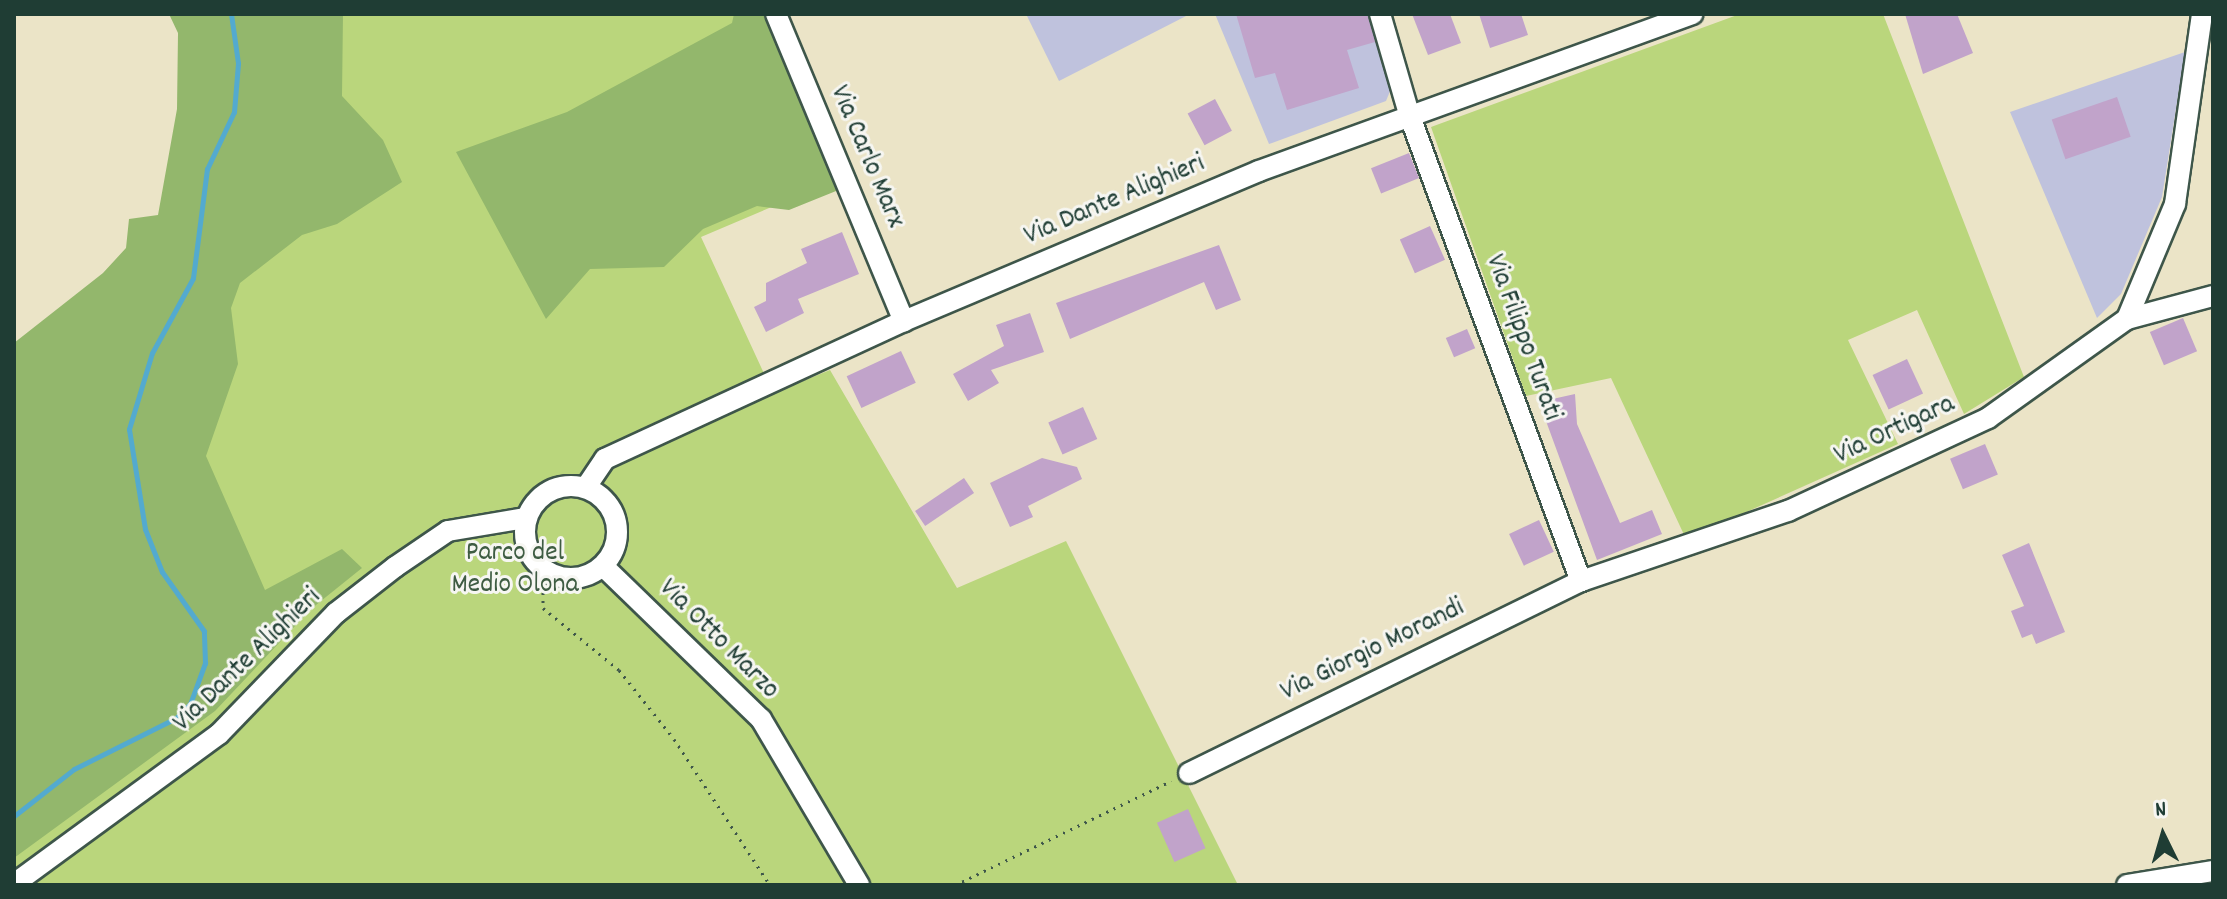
<!DOCTYPE html>
<html>
<head>
<meta charset="utf-8">
<style>
	body { margin:0 }
	#map { position:relative; width:2227px; height:899px; overflow:hidden; background:#ebe4c7; font-family:Dekko,sans-serif }
	div>[style] { position:absolute }
	.industrial>* { inset:0; background:#bfc2dd }
	.green>* { inset:0; background:#bad67c }
	.forest>* { inset:0; background:#93b76c }
	.stream>* { height:5px; margin:-2.5px; padding:0 2.5px; transform-origin:2.5px; border-radius:2.5px; background:#53aacf }
	.building>* { inset:0; background:#c1a3ca; transform-origin:0 0 }
	.path>* { height:3px; margin-top:-1.5px; transform-origin:0; background:repeating-linear-gradient(90deg,#3e564a 0 2px,transparent 0 8px) }
	.roads { filter:drop-shadow(2px 0 #3e564a) drop-shadow(-2px 0 #3e564a) drop-shadow(0 2px #3e564a) drop-shadow(0 -2px #3e564a) }
	.minor>* { height:20px; margin:-10px; padding:0 10px; transform-origin:10px; border-radius:10px; background:#fff }
	.minor>.ring { margin:-10px; padding:0; box-sizing:content-box; background:none; border:20px solid #fff; border-radius:50% }
	span { translate:-50% -50%; white-space:nowrap; text-align:center; line-height:1.15; -webkit-text-stroke:6px #f6f6f2; paint-order:stroke }
	.street-label { font-size:28px; color:#1f3d34 }
	.park-label { font-size:28px; color:#3e5c42 }
	.frame { position:absolute; inset:0; border:16px solid #1f3d34; pointer-events:none }
	.north { position:absolute; left:2123px; top:795px; width:80px; height:80px; -webkit-text-stroke:6px #f6f6f2; paint-order:stroke; rotate:355deg; font-size:22px; font-weight:700; line-height:32px; text-align:center; color:#1f3d34 }
	.north::after { content:''; display:block; margin:auto; width:28px; height:36px; background:#1f3d34; clip-path:polygon(50% 0,100% 100%,50% 72%,0 100%) }
</style>
</head>
<body>
<div id="map">
	<div class="industrial">
		<div style="clip-path:polygon(1026px 14px,1190px 14px,1059px 81px)"></div>
		<div style="clip-path:polygon(1215px 14px,1370px 14px,1393px 84px,1386px 101px,1269px 144px)"></div>
		<div style="clip-path:polygon(2185px 52px,2162px 197px,2121px 294px,2097px 318px,2010px 112px)"></div>
	</div>
	<div class="green">
		<div style="clip-path:polygon(233px 14px,761px 14px,833px 181px,701px 237px,773px 393px,830px 370px,957px 588px,1066px 541px,1238px 885px,27px 885px,14px 864px,14px 817px,192px 604px)"></div>
		<div style="clip-path:polygon(1740px 14px,1883px 14px,2024px 377px,1964px 414px,1917px 310px,1848px 340px,1898px 444px,1686px 539px,1611px 378px,1526px 396px,1431px 127px)"></div>
	</div>
	<div class="forest">
		<div style="clip-path:polygon(169px 14px,343px 14px,342px 96px,383px 140px,402px 182px,337px 224px,302px 235px,240px 283px,231px 308px,238px 364px,206px 456px,265px 590px,342px 549px,362px 568px,311px 609px,215px 711px,14px 858px,14px 343px,103px 273px,126px 248px,129px 219px,158px 215px,177px 109px,178px 33px)"></div>
		<div style="clip-path:polygon(734px 14px,764px 14px,841px 189px,789px 210px,757px 206px,703px 229px,664px 267px,590px 269px,546px 319px,456px 152px,567px 112px,732px 23px)"></div>
	</div>
	<div class="stream">
		<div style="left:14px;top:816px;width:76px;rotate:-38.1deg"></div>
		<div style="left:74px;top:769px;width:114px;rotate:-26.6deg"></div>
		<div style="left:176px;top:718px;width:20px;rotate:-45deg"></div>
		<div style="left:190px;top:704px;width:44px;rotate:-69.9deg"></div>
		<div style="left:205px;top:663px;width:32px;rotate:-92deg"></div>
		<div style="left:204px;top:631px;width:72px;rotate:-125.4deg"></div>
		<div style="left:162px;top:572px;width:46px;rotate:-111.6deg"></div>
		<div style="left:145px;top:529px;width:101px;rotate:-99.1deg"></div>
		<div style="left:129px;top:429px;width:79px;rotate:-73.2deg"></div>
		<div style="left:152px;top:353px;width:85px;rotate:-61.3deg"></div>
		<div style="left:193px;top:278px;width:110px;rotate:-82.7deg"></div>
		<div style="left:207px;top:169px;width:63px;rotate:-64.7deg"></div>
		<div style="left:234px;top:112px;width:49px;rotate:-85.3deg"></div>
		<div style="left:238px;top:63px;width:49px;rotate:-98.1deg"></div>
	</div>
	<div class="building">
		<div style="clip-path:polygon(1236px 14px,1367px 14px,1375px 42px,1347px 50px,1359px 88px,1287px 110px,1275px 73px,1255px 78px)"></div>
		<div style="clip-path:polygon(1412px 14px,1450px 14px,1461px 43px,1428px 55px)"></div>
		<div style="clip-path:polygon(1479px 14px,1521px 14px,1528px 35px,1490px 48px)"></div>
		<div style="clip-path:polygon(1905px 14px,1957px 14px,1973px 53px,1923px 74px)"></div>
		<div style="left:2117px;top:97px;width:42px;height:69px;rotate:71deg"></div>
		<div style="left:1215px;top:99px;width:36px;height:31px;rotate:62deg"></div>
		<div style="left:1409px;top:153px;width:27px;height:41px;rotate:68deg"></div>
		<div style="left:1430px;top:226px;width:37px;height:33px;rotate:66deg"></div>
		<div style="clip-path:polygon(842px 232px,859px 274px,798px 299px,804px 313px,766px 332px,754px 307px,766px 301px,766px 283px,807px 263px,801px 249px)"></div>
		<div style="clip-path:polygon(1219px 245px,1241px 300px,1216px 310px,1204px 282px,1070px 339px,1056px 303px)"></div>
		<div style="clip-path:polygon(1030px 313px,1044px 352px,991px 370px,999px 383px,968px 401px,953px 374px,1004px 346px,996px 325px)"></div>
		<div style="left:2183px;top:318px;width:36px;height:36px;rotate:67deg"></div>
		<div style="left:1467px;top:329px;width:21px;height:23px;rotate:67deg"></div>
		<div style="left:901px;top:351px;width:35px;height:60px;rotate:65deg"></div>
		<div style="left:1907px;top:359px;width:38px;height:38px;rotate:65deg"></div>
		<div style="clip-path:polygon(1575px 394px,1577px 424px,1620px 523px,1652px 510px,1662px 534px,1597px 560px,1539px 402px)"></div>
		<div style="left:1083px;top:407px;width:35px;height:38px;rotate:66deg"></div>
		<div style="left:1985px;top:444px;width:33px;height:38px;rotate:67deg"></div>
		<div style="clip-path:polygon(1042px 458px,1077px 467px,1082px 479px,1028px 506px,1033px 517px,1010px 527px,990px 483px)"></div>
		<div style="left:964px;top:478px;width:18px;height:59px;rotate:56deg"></div>
		<div style="left:1539px;top:520px;width:35px;height:33px;rotate:65deg"></div>
		<div style="clip-path:polygon(2029px 543px,2065px 632px,2036px 644px,2032px 634px,2022px 638px,2011px 611px,2024px 606px,2002px 555px)"></div>
		<div style="left:1188px;top:809px;width:43px;height:34px;rotate:66deg"></div>
	</div>
	<div class="path">
		<div style="left:543px;top:569px;width:39px;rotate:90deg"></div>
		<div style="left:543px;top:608px;width:98px;rotate:39.2deg"></div>
		<div style="left:619px;top:670px;width:88px;rotate:51.4deg"></div>
		<div style="left:674px;top:739px;width:175px;rotate:56.7deg"></div>
		<div style="left:955px;top:885px;width:240px;rotate:-25.7deg"></div>
	</div>
	<div class="roads">
		<div class="minor">
			<div style="left:776px;top:14px;width:333px;rotate:67.4deg"></div>
			<div style="left:1380px;top:14px;width:104px;rotate:73.8deg"></div>
			<div style="left:1409px;top:114px;width:498px;rotate:69.8deg"></div>
			<div style="left:2127px;top:319px;width:125px;rotate:-67.3deg"></div>
			<div style="left:2175px;top:204px;width:192px;rotate:-81.9deg"></div>
			<div class="ring" style="left:525px;top:486px;width:72px;height:72px"></div>
			<div style="left:586px;top:487px;width:34px;rotate:-56deg"></div>
			<div style="left:605px;top:459px;width:329px;rotate:-24.8deg"></div>
			<div style="left:904px;top:321px;width:385px;rotate:-22.9deg"></div>
			<div style="left:1259px;top:171px;width:461px;rotate:-19.9deg"></div>
			<div style="left:603px;top:566px;width:220px;rotate:44.1deg"></div>
			<div style="left:761px;top:719px;width:193px;rotate:59.4deg"></div>
			<div style="left:1189px;top:773px;width:436px;rotate:-26.1deg"></div>
			<div style="left:1581px;top:581px;width:219px;rotate:-18.7deg"></div>
			<div style="left:1788px;top:511px;width:221px;rotate:-24.9deg"></div>
			<div style="left:1988px;top:418px;width:171px;rotate:-35.5deg"></div>
			<div style="left:2127px;top:319px;width:89px;rotate:-15deg"></div>
			<div style="left:14px;top:884px;width:254px;rotate:-36.2deg"></div>
			<div style="left:219px;top:734px;width:168px;rotate:-46deg"></div>
			<div style="left:336px;top:613px;width:75px;rotate:-37.9deg"></div>
			<div style="left:395px;top:567px;width:64px;rotate:-34.2deg"></div>
			<div style="left:448px;top:531px;width:79px;rotate:-9.5deg"></div>
			<div style="left:2127px;top:885px;width:87px;rotate:-9.2deg"></div>
		</div>
	</div>
	<div class="street-label">
		<span style="left:866px;top:157px;rotate:67deg">Via Carlo Marx</span>
		<span style="left:1115px;top:201px;rotate:-23deg">Via Dante Alighieri</span>
		<span style="left:1522px;top:338px;rotate:70deg">Via Filippo Turati</span>
		<span style="left:1895px;top:431px;rotate:-25deg">Via Ortigara</span>
		<span style="left:718px;top:640px;rotate:45deg">Via Otto Marzo</span>
		<span style="left:1373px;top:651px;rotate:-26deg">Via Giorgio Morandi</span>
		<span style="left:248px;top:661px;rotate:-44deg">Via Dante Alighieri</span>
	</div>
	<div class="park-label">
		<span style="left:515px;top:570px">Parco del<br>Medio Olona</span>
	</div>
	<div class="frame"></div>
	<div class="north">N</div>
</div>
</body>
</html>
